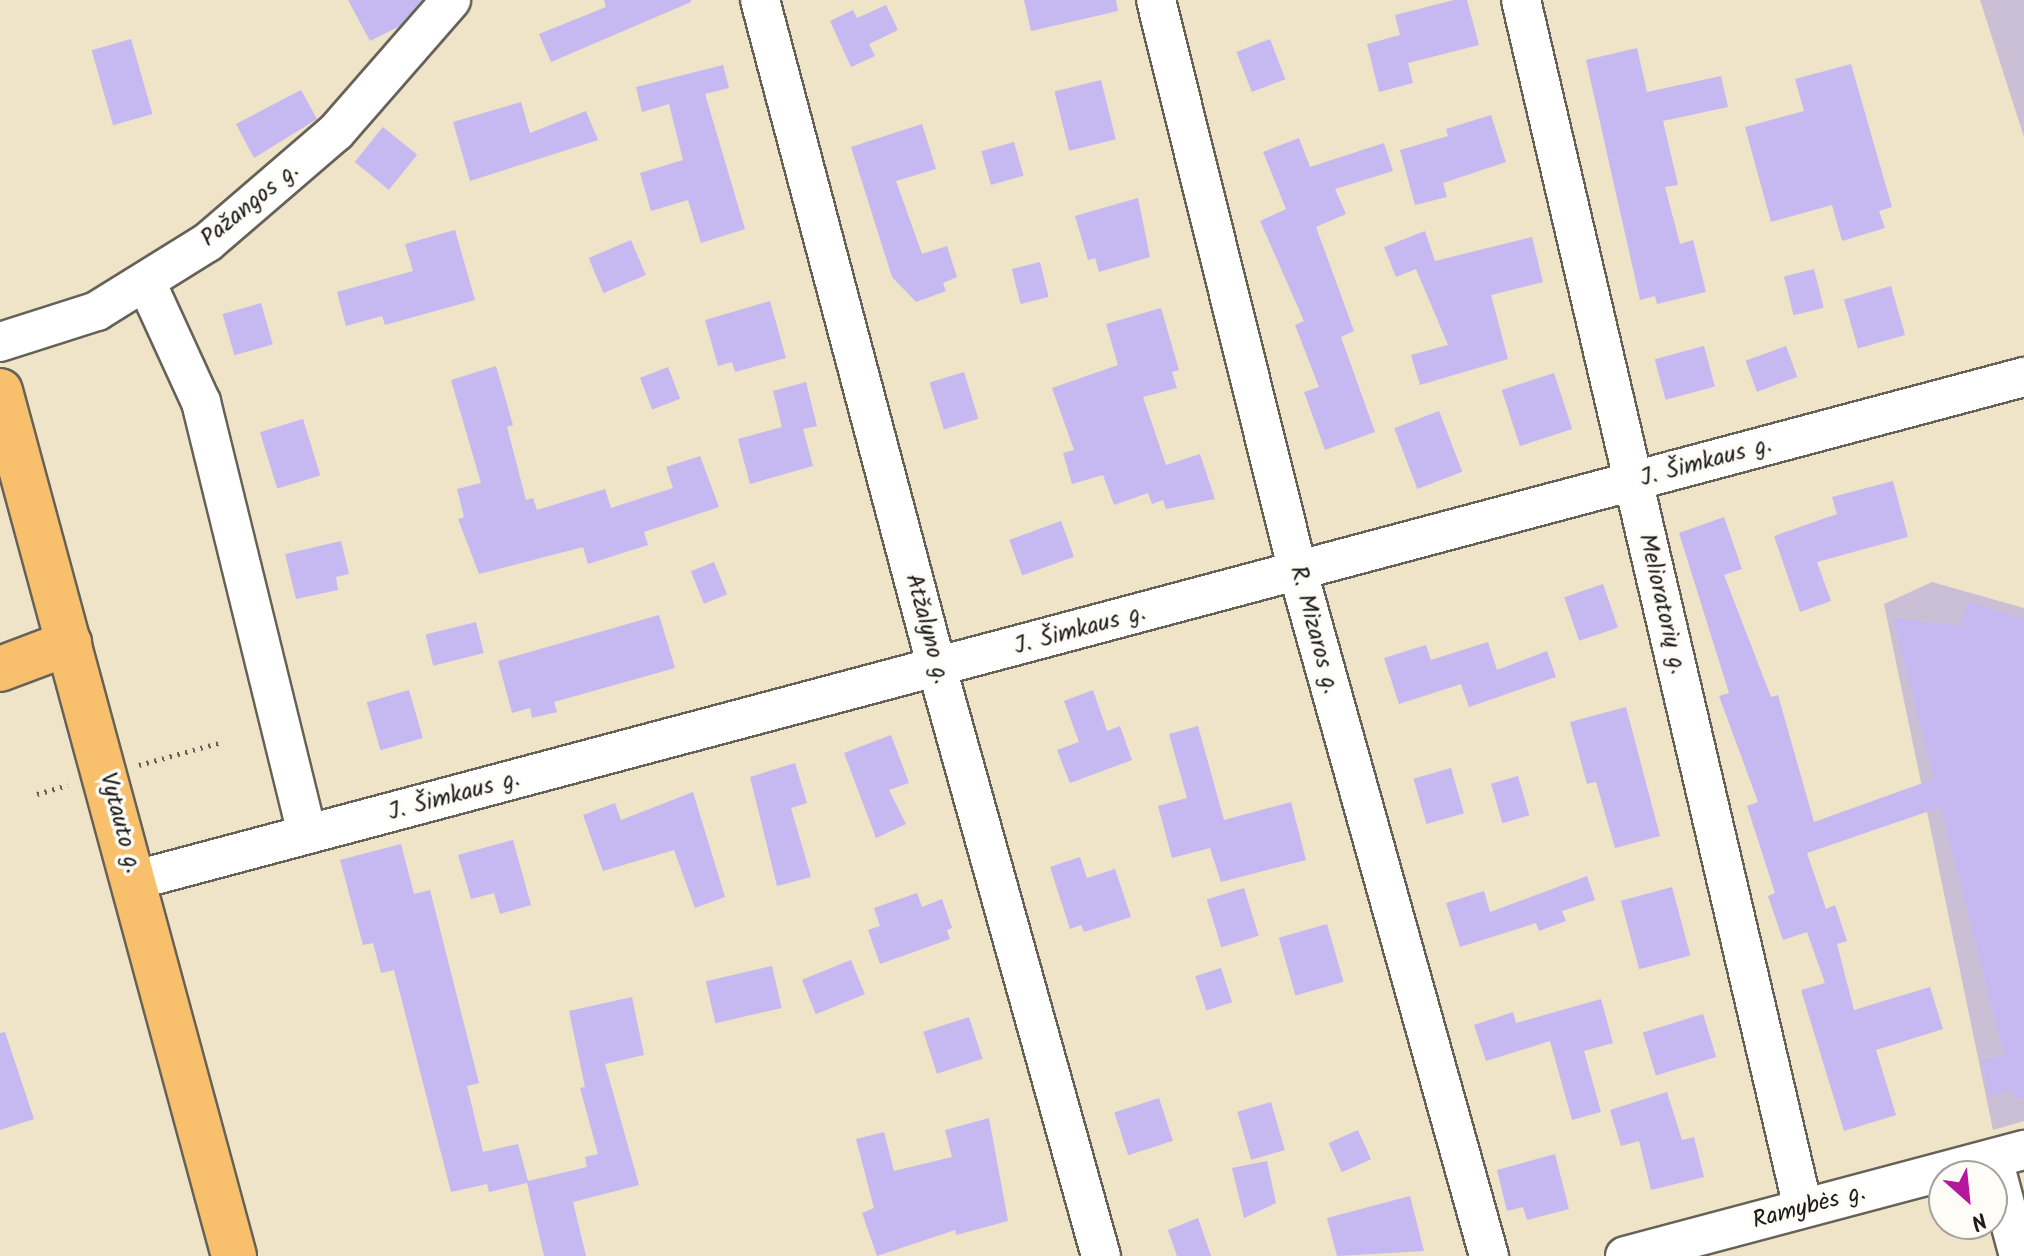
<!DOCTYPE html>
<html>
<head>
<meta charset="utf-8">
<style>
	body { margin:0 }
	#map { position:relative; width:2024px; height:1256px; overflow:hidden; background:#efe4c7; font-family:Kalam,sans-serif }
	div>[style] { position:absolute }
	.industrial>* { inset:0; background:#cbbfd5 }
	.building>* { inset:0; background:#c6b8f0; transform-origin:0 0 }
	.path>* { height:5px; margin-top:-2.5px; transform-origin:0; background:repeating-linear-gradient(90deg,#666258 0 2px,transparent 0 8px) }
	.roads { filter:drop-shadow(2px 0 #666258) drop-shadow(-2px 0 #666258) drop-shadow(0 2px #666258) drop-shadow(0 -2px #666258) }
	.minor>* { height:38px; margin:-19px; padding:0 19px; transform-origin:19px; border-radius:19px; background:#fff }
	.major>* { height:44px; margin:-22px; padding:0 22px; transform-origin:22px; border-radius:22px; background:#f8bf6c }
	span { translate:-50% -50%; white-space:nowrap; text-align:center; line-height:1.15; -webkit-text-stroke:7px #fdfcf7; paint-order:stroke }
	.street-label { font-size:24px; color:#1c1c1c }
	.north { position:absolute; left:1928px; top:1160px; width:80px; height:80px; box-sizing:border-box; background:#fdfcf7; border:2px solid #a3a29f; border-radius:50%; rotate:153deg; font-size:22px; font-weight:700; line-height:32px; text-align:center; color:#1c1c1c }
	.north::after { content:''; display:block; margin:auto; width:28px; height:36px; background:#b5179e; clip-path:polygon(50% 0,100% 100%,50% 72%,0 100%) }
</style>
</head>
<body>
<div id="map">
	<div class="industrial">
		<div style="clip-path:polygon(1980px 0,2024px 0,2024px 137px)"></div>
		<div style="clip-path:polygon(1932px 582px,2024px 608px,2024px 1121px,1993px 1130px,1884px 604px)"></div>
	</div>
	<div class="building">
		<div style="clip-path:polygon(348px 0,422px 0,400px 26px,370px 41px)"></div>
		<div style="clip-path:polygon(604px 0,691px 0,691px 2px,551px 62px,539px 34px,606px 7px)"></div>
		<div style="clip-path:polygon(1024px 0,1116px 0,1118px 11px,1031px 31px)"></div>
		<div style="clip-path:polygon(1454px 0,1467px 0,1479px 45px,1408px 63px,1413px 83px,1379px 92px,1367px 44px,1400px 35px,1395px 15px)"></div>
		<div style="clip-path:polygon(886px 5px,898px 30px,869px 44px,875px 56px,851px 67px,830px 21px,853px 10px,857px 18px)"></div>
		<div style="left:131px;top:39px;width:78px;height:41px;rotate:74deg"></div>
		<div style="left:1270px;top:39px;width:43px;height:36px;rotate:69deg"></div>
		<div style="clip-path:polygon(1637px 48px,1647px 92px,1721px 76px,1728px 107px,1663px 121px,1678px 185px,1665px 187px,1680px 244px,1693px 240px,1706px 292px,1657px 304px,1655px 296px,1640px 300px,1586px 60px)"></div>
		<div style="clip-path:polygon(1851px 64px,1892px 207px,1879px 211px,1885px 228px,1842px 241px,1832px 205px,1771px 222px,1745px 127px,1804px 111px,1795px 79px)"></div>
		<div style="clip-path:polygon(723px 65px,729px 88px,705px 94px,745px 229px,701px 243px,688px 200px,651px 211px,640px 173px,683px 160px,669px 104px,642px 112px,636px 87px)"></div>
		<div style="left:1101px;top:80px;width:61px;height:48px;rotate:76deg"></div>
		<div style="clip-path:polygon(301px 90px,317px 119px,254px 158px,236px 124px)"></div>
		<div style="clip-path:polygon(521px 102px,530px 133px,586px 111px,598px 140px,470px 181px,453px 122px)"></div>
		<div style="clip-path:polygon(1491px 115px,1506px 162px,1443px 183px,1447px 197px,1415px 205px,1400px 150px,1448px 136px,1446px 129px)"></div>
		<div style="clip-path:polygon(922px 124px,936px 169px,896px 181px,922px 254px,947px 246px,957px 277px,943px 283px,946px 291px,916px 302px,892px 277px,851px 147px)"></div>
		<div style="left:383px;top:127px;width:44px;height:45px;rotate:39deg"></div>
		<div style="clip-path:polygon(1299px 138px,1310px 167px,1384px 143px,1393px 171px,1335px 189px,1346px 214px,1316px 227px,1354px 331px,1341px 337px,1375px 432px,1325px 450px,1304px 392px,1319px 387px,1295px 325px,1304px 321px,1260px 221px,1286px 209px,1263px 152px)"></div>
		<div style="left:1014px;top:142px;width:35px;height:34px;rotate:74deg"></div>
		<div style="clip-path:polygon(1138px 198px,1150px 257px,1099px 272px,1095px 258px,1088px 260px,1075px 216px)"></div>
		<div style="clip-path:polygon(455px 230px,475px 300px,385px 325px,382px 316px,346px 326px,337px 292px,413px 271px,405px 244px)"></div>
		<div style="clip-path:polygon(1425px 231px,1435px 261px,1532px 237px,1543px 282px,1491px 295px,1508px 359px,1420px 385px,1411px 355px,1448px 345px,1416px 269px,1396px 277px,1384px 247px)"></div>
		<div style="left:631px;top:240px;width:38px;height:46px;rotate:67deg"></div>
		<div style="left:1040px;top:262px;width:36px;height:29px;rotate:76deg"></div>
		<div style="left:1814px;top:269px;width:40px;height:31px;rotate:76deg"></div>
		<div style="left:1891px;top:286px;width:51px;height:49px;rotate:74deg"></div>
		<div style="clip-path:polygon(770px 301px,786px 358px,735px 372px,732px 362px,718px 366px,705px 320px)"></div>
		<div style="left:261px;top:303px;width:43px;height:40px;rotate:74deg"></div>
		<div style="clip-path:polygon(1161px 308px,1179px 370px,1172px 372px,1177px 388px,1143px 397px,1166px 465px,1200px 454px,1215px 499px,1166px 509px,1163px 500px,1152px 504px,1148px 493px,1114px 505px,1103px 475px,1072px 484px,1063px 453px,1074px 450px,1052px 388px,1118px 365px,1106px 324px)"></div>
		<div style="left:1704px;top:346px;width:42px;height:51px;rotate:75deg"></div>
		<div style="left:1786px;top:346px;width:33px;height:43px;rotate:70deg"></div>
		<div style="clip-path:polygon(496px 366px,513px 425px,507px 427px,526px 500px,533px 498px,537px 510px,605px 489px,611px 508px,673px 488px,666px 467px,700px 456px,719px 507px,644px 532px,648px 545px,588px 564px,583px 547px,479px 574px,458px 519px,464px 517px,457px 489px,481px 483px,451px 380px)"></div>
		<div style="left:668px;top:367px;width:34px;height:30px;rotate:69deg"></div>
		<div style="left:964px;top:372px;width:49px;height:36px;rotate:73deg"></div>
		<div style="left:1554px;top:373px;width:59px;height:55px;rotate:72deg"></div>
		<div style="clip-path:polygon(806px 382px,817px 426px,803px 429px,813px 466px,750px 484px,738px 439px,782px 427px,773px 391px)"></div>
		<div style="left:1439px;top:411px;width:65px;height:48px;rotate:69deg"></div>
		<div style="left:303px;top:419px;width:59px;height:45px;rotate:73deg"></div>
		<div style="clip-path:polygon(1893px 481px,1908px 537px,1817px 562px,1831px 601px,1800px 612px,1774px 536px,1837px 514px,1832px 497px)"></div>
		<div style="clip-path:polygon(1724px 517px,1742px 569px,1724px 575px,1771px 697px,1778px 695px,1814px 822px,1934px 779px,1893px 618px,1959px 626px,1968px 601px,2024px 619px,2024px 1098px,2014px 1099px,2012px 1090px,1990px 1096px,1981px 1061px,2004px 1055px,1941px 807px,1807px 853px,1826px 909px,1835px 905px,1847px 941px,1837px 944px,1854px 1010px,1930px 987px,1943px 1029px,1876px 1050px,1896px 1115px,1844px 1131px,1801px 990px,1825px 983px,1807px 932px,1783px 940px,1768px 896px,1775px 893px,1747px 806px,1758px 802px,1719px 696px,1729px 693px,1679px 533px)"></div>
		<div style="left:1061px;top:521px;width:38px;height:55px;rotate:70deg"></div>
		<div style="clip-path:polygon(341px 541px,349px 574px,336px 577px,338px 590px,296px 599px,285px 554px)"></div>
		<div style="left:714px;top:562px;width:35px;height:25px;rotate:68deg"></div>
		<div style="left:1603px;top:584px;width:46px;height:41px;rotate:71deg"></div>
		<div style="clip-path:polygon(659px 615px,675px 668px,554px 702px,557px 712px,532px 718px,530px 708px,512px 713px,498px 661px)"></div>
		<div style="left:476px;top:622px;width:32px;height:52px;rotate:76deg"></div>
		<div style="clip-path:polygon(1488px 642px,1497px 670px,1547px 651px,1556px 677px,1469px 707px,1461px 684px,1399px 704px,1384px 658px,1426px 645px,1431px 660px)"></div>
		<div style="left:409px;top:690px;width:50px;height:44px;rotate:74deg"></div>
		<div style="clip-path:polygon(1093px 690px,1107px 731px,1120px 726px,1132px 760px,1070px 783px,1057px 750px,1079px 742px,1064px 701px)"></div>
		<div style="clip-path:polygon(1626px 707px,1660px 836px,1615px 848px,1596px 782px,1587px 784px,1570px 722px)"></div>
		<div style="clip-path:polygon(1198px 726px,1224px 820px,1291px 802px,1306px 860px,1221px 882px,1210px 848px,1172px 858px,1158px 806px,1187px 798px,1169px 734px)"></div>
		<div style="clip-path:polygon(891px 735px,909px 783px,889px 790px,906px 824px,876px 838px,844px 753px)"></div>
		<div style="clip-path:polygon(795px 763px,807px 803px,791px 808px,811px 877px,777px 886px,750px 777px)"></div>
		<div style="left:1451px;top:768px;width:47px;height:39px;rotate:74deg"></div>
		<div style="left:1518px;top:776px;width:41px;height:28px;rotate:74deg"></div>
		<div style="clip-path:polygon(693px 792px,725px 897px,695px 908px,674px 850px,603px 871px,583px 815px,615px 803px,621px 820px)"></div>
		<div style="clip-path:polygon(513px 840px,531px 905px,500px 914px,494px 893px,471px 899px,458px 855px)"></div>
		<div style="clip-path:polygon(401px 844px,414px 894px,430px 890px,479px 1083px,467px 1086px,483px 1152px,518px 1144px,528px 1181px,587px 1167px,585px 1157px,598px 1154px,580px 1088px,585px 1087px,569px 1011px,632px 997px,644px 1055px,605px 1064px,639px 1185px,573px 1202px,586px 1256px,544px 1256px,527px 1183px,489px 1192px,487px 1184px,451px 1192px,394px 970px,381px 973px,373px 943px,363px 945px,340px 860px)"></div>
		<div style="clip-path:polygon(1080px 857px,1087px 878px,1115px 869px,1131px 917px,1084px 932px,1081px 925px,1070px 929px,1050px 867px)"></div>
		<div style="clip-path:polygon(1587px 876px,1595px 900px,1562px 911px,1566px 921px,1539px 931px,1536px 923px,1460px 947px,1446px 903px,1484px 891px,1490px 912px)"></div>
		<div style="left:1672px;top:887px;width:71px;height:53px;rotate:75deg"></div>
		<div style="left:1244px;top:888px;width:50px;height:39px;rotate:73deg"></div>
		<div style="clip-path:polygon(917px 893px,922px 907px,942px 899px,952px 928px,947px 930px,950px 939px,880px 964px,868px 930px,880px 926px,874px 908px)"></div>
		<div style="left:1327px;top:924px;width:60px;height:50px;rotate:74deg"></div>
		<div style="left:851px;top:960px;width:37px;height:53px;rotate:68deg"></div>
		<div style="left:772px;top:966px;width:43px;height:68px;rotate:77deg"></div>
		<div style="left:1221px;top:968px;width:36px;height:27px;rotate:72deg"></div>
		<div style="clip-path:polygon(1601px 999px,1613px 1043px,1584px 1051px,1601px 1112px,1572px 1120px,1550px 1041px,1486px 1061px,1474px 1025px,1513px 1012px,1516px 1023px)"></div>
		<div style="left:1703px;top:1014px;width:45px;height:63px;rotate:73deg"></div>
		<div style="left:969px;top:1017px;width:44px;height:48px;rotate:72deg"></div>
		<div style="clip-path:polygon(5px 1032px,34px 1119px,0 1130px,0 1033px)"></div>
		<div style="clip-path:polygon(1667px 1092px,1682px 1140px,1694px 1137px,1704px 1177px,1651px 1190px,1639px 1141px,1621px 1146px,1610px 1110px)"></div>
		<div style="left:1159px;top:1098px;width:45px;height:47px;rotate:72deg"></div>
		<div style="left:1271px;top:1102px;width:50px;height:35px;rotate:74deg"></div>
		<div style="clip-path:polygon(989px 1118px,1008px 1221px,956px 1235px,955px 1230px,877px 1256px,862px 1213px,874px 1208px,856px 1139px,884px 1132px,894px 1171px,952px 1157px,945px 1130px)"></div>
		<div style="left:1358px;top:1130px;width:32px;height:32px;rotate:66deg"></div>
		<div style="clip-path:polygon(1555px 1154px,1569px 1209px,1527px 1220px,1523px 1207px,1507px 1211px,1497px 1170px)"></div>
		<div style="clip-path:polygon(1267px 1161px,1276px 1203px,1244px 1218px,1232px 1168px)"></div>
		<div style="clip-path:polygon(1410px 1196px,1424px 1251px,1337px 1256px,1327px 1218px)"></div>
		<div style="clip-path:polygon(1198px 1218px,1211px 1256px,1177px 1256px,1168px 1230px)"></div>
	</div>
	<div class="path">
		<div style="left:139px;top:765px;width:83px;rotate:-15.4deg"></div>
		<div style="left:37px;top:794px;width:32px;rotate:-16deg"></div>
	</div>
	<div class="roads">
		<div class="minor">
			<div style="left:760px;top:0;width:691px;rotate:75.16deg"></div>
			<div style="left:937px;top:668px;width:610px;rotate:74.42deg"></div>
			<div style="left:1156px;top:0;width:589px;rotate:76.06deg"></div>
			<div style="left:1298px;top:572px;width:710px;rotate:74.4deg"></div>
			<div style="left:1521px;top:0;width:1240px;rotate:76.86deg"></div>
			<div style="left:146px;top:282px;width:132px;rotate:65.4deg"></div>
			<div style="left:201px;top:402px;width:445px;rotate:76.2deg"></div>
			<div style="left:0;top:342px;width:102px;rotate:-17.7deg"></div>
			<div style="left:97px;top:311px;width:131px;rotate:-31.9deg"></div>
			<div style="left:208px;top:242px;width:169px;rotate:-40.7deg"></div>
			<div style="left:336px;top:132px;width:175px;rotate:-48.9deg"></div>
			<div style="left:136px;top:880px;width:1954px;rotate:-14.92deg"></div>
			<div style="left:1993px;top:1159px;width:100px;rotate:75deg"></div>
			<div style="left:1625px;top:1256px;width:413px;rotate:-14.9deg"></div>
		</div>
		<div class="major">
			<div style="left:0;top:391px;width:896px;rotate:74.86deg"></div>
			<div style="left:0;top:669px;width:74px;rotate:-20.6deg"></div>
		</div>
	</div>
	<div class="street-label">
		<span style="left:250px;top:205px;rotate:-39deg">Pažangos g.</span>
		<span style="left:1706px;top:462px;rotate:-15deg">J. Šimkaus g.</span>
		<span style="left:1662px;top:604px;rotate:77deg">Melioratorių g.</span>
		<span style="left:927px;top:629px;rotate:75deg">Atžalyno g.</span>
		<span style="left:1080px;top:630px;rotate:-15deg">J. Šimkaus g.</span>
		<span style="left:1314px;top:630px;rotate:75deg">R. Mizaros g.</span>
		<span style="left:454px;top:796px;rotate:-15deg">J. Šimkaus g.</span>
		<span style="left:120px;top:823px;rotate:75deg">Vytauto g.</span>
		<span style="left:1809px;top:1207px;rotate:-15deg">Ramybės g.</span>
	</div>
	<div class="north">N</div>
</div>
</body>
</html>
